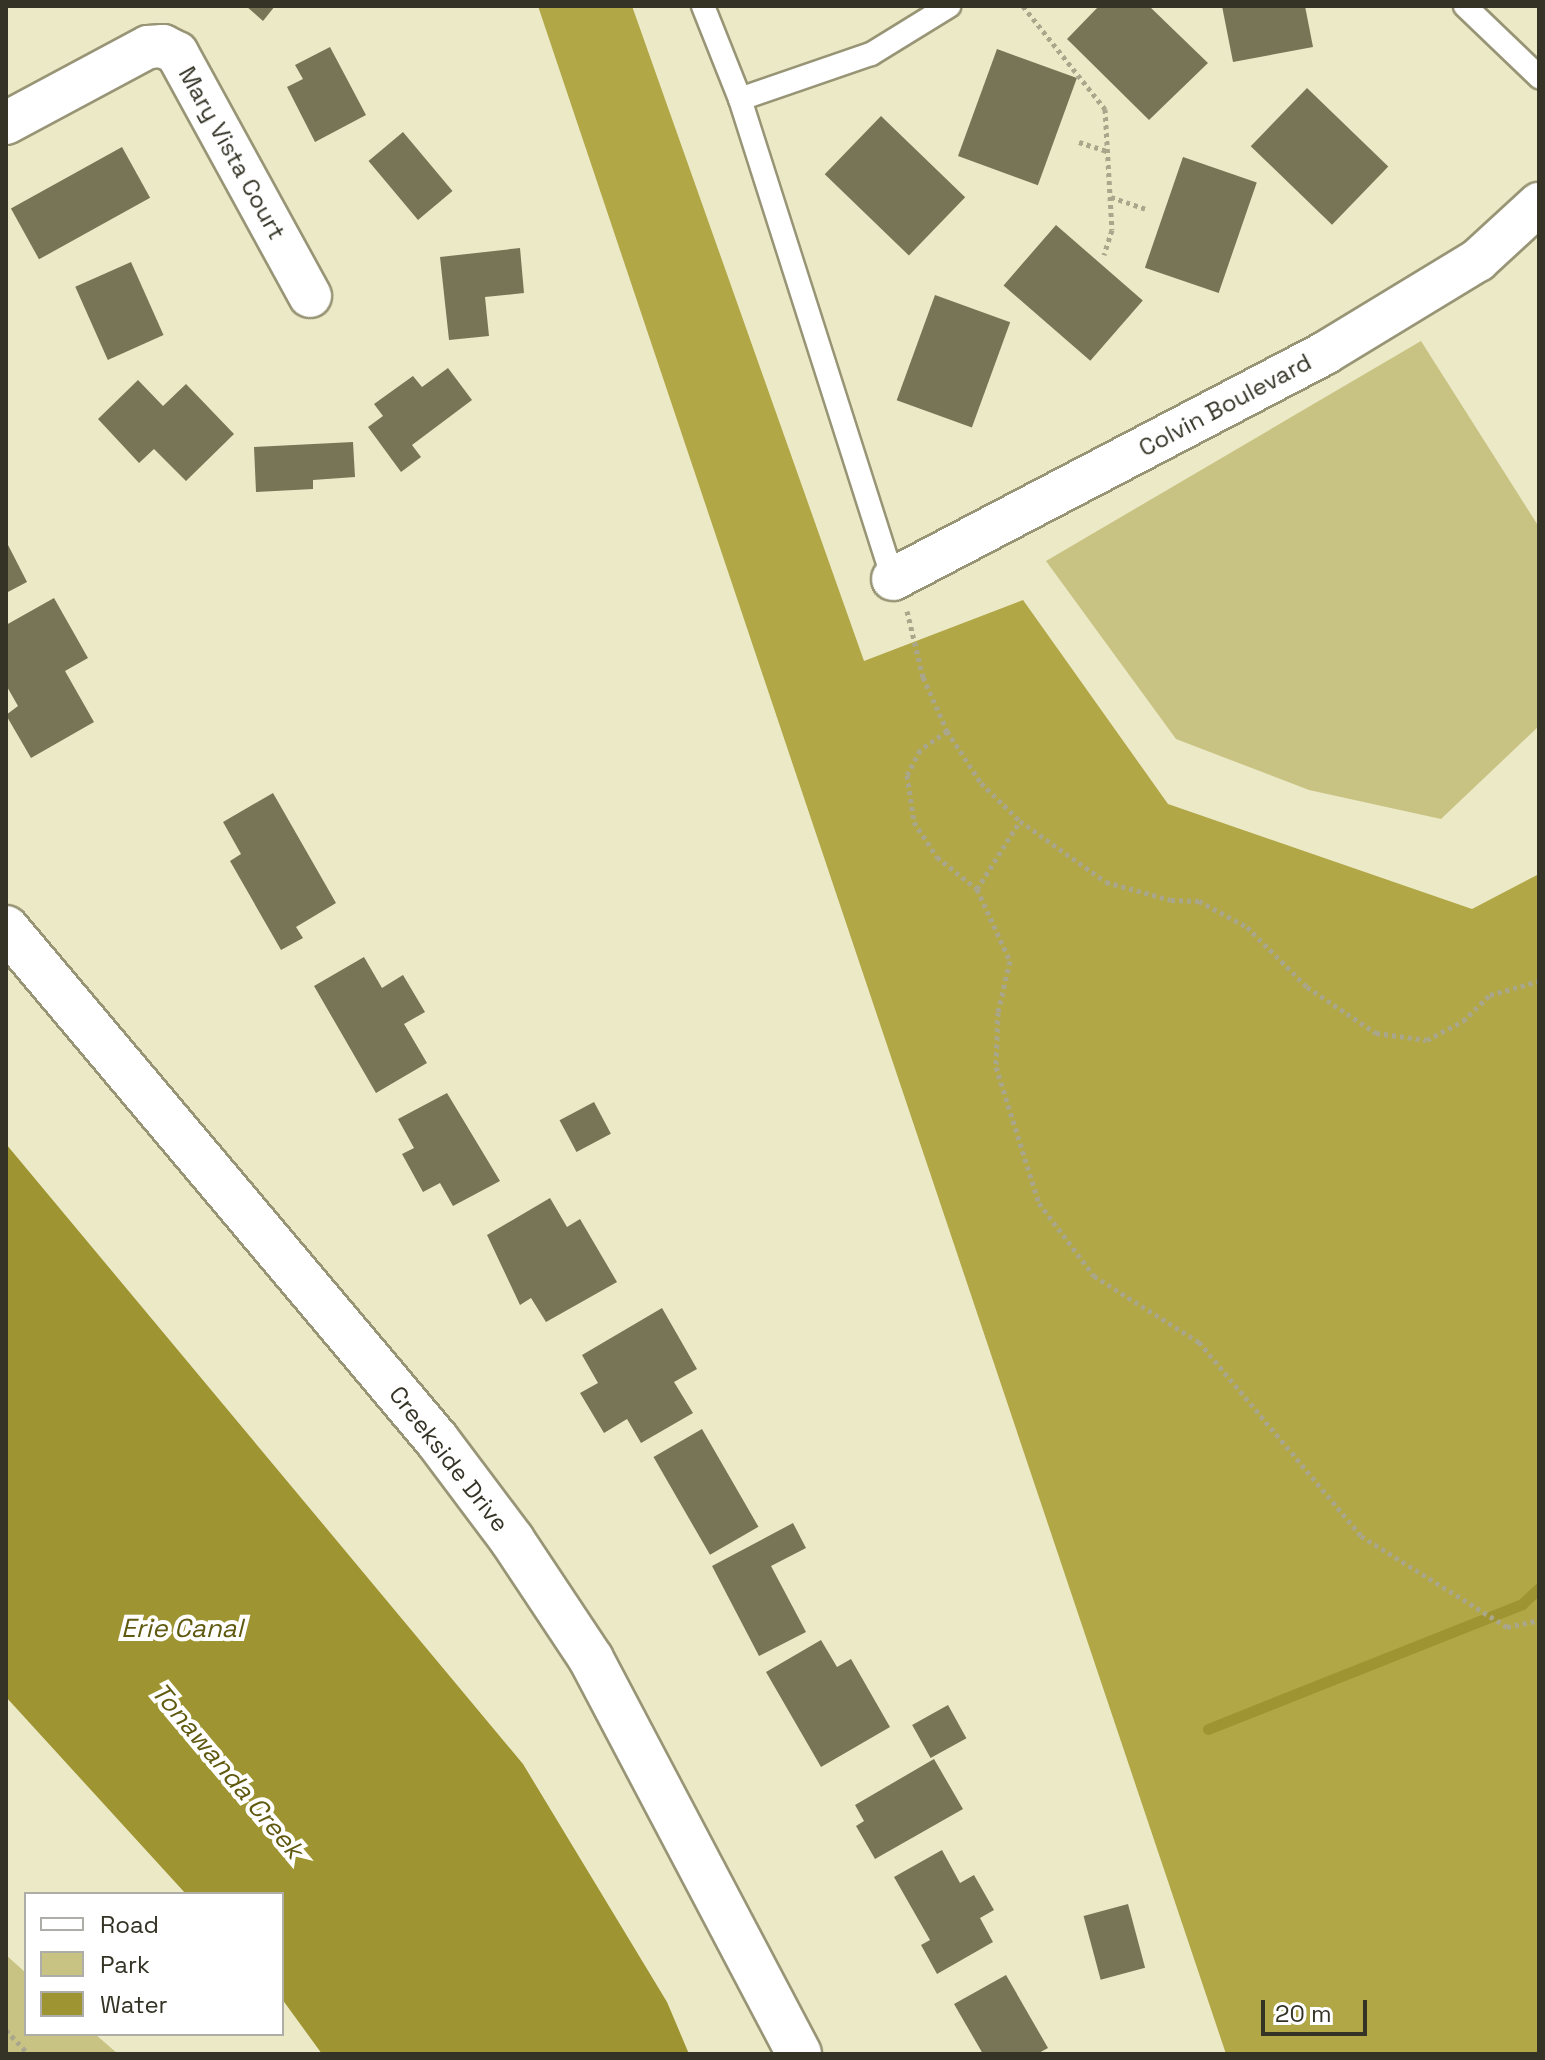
<!DOCTYPE html>
<html>
<head>
<meta charset="utf-8">
<style>
	body { margin:0 }
	#map { position:relative; width:1545px; height:2060px; overflow:hidden; background:#ece9c7; font-family:"Space Grotesk",sans-serif }
	div>[style] { position:absolute }
	.green>* { inset:0; background:#c9c383 }
	.forest>* { inset:0; background:#b1a746 }
	.water>* { inset:0; background:#9e9431 }
	.stream>* { height:11px; margin:-5.5px; padding:0 5.5px; transform-origin:5.5px; border-radius:5.5px; background:#9e9431 }
	.building>* { inset:0; background:#787556; transform-origin:0 0 }
	.path>* { height:5px; margin-top:-2.5px; transform-origin:0; background:repeating-linear-gradient(90deg,#a9a68c 0 4px,transparent 0 8px) }
	.roads { filter:drop-shadow(2px 0 #989576) drop-shadow(-2px 0 #989576) drop-shadow(0 2px #989576) drop-shadow(0 -2px #989576) }
	.service>* { height:22px; margin:-11px; padding:0 11px; transform-origin:11px; border-radius:11px; background:#fff }
	.minor>* { height:42px; margin:-21px; padding:0 21px; transform-origin:21px; border-radius:21px; background:#fff }
	.tertiary>* { height:44px; margin:-22px; padding:0 22px; transform-origin:22px; border-radius:22px; background:#fff }
	span { translate:-50% -50%; white-space:nowrap; text-align:center; line-height:1.15; -webkit-text-stroke:8px #fff; paint-order:stroke }
	.street-label { font-size:24px; color:#343326 }
	.water-label { font-size:26px; color:#605910; font-style:italic }
	.frame { position:absolute; inset:0; border:8px solid #343326; pointer-events:none }
	.legend { position:absolute; left:24px; top:1892px; width:260px; height:144px; box-sizing:border-box; background:#fff; border:2px solid #aeada8; margin:0; padding:10px 14px; list-style:none; font-size:24px; color:#343326 }
	.legend li { display:flex; align-items:center; gap:16px; height:40px }
	.legend b { width:40px; border:2px solid #aeada8 }
	.scale { position:absolute; left:1261px; top:2000px; width:106px; height:36px; box-sizing:border-box; border:4px solid #343326; border-top:0; padding-left:10px; font-size:24px; line-height:28px; white-space:nowrap; color:#343326; -webkit-text-stroke:6px #fff; paint-order:stroke }
</style>
</head>
<body>
<div id="map">
	<div class="green">
		<div style="clip-path:polygon(1421px 341px,1539px 527px,1539px 726px,1441px 819px,1309px 790px,1176px 739px,1046px 561px)"></div>
		<div style="clip-path:polygon(6px 1955px,26px 1973px,26px 2034px,95px 2034px,118px 2054px,6px 2054px)"></div>
	</div>
	<div class="forest">
		<div style="clip-path:polygon(538px 6px,632px 6px,864px 661px,1023px 600px,1168px 804px,1472px 909px,1539px 874px,1539px 2054px,1226px 2054px)"></div>
	</div>
	<div class="water">
		<div style="clip-path:polygon(6px 1144px,523px 1764px,667px 2002px,689px 2054px,322px 2054px,282px 1999px,282px 1894px,186px 1894px,6px 1697px)"></div>
	</div>
	<div class="stream">
		<div style="left:1208px;top:1729px;width:338px;rotate:-21.7deg"></div>
		<div style="left:1522px;top:1604px;width:23px;rotate:-43deg"></div>
	</div>
	<div class="building">
		<div style="clip-path:polygon(246px 6px,275px 6px,263px 21px)"></div>
		<div style="clip-path:polygon(1099px 6px,1149px 6px,1208px 63px,1149px 120px,1067px 39px)"></div>
		<div style="clip-path:polygon(1222px 6px,1305px 6px,1313px 47px,1233px 62px)"></div>
		<div style="clip-path:polygon(330px 47px,366px 115px,315px 142px,287px 87px,303px 79px,295px 65px)"></div>
		<div style="left:997px;top:49px;width:85px;height:114px;rotate:20deg"></div>
		<div style="left:1307px;top:88px;width:113px;height:81px;rotate:44deg"></div>
		<div style="left:881px;top:116px;width:117px;height:81px;rotate:44deg"></div>
		<div style="left:403px;top:132px;width:77px;height:45px;rotate:50deg"></div>
		<div style="left:122px;top:147px;width:58px;height:127px;rotate:61deg"></div>
		<div style="left:1183px;top:157px;width:78px;height:117px;rotate:19deg"></div>
		<div style="left:1056px;top:225px;width:115px;height:80px;rotate:41deg"></div>
		<div style="clip-path:polygon(520px 248px,524px 293px,485px 297px,489px 336px,449px 340px,440px 257px)"></div>
		<div style="left:131px;top:262px;width:80px;height:61px;rotate:66deg"></div>
		<div style="left:935px;top:295px;width:80px;height:112px;rotate:20deg"></div>
		<div style="clip-path:polygon(448px 368px,472px 400px,412px 445px,421px 457px,401px 472px,368px 427px,383px 416px,374px 404px,413px 376px,422px 387px)"></div>
		<div style="clip-path:polygon(138px 380px,163px 406px,186px 384px,234px 434px,186px 481px,154px 449px,139px 463px,98px 419px)"></div>
		<div style="clip-path:polygon(353px 442px,355px 477px,313px 480px,313px 489px,256px 492px,254px 447px)"></div>
		<div style="clip-path:polygon(6px 541px,27px 582px,6px 593px)"></div>
		<div style="clip-path:polygon(54px 598px,88px 658px,65px 671px,94px 722px,31px 758px,6px 715px,18px 706px,6px 685px,6px 625px)"></div>
		<div style="clip-path:polygon(273px 793px,336px 903px,296px 927px,303px 938px,281px 950px,230px 861px,241px 854px,223px 822px)"></div>
		<div style="clip-path:polygon(364px 957px,382px 988px,403px 975px,425px 1012px,404px 1024px,427px 1063px,376px 1093px,314px 986px)"></div>
		<div style="clip-path:polygon(447px 1093px,500px 1181px,453px 1206px,440px 1183px,423px 1192px,402px 1154px,414px 1148px,398px 1119px)"></div>
		<div style="left:594px;top:1102px;width:36px;height:39px;rotate:62deg"></div>
		<div style="clip-path:polygon(550px 1198px,567px 1227px,580px 1219px,617px 1282px,546px 1322px,531px 1298px,520px 1305px,487px 1235px)"></div>
		<div style="clip-path:polygon(662px 1308px,697px 1369px,674px 1382px,693px 1413px,641px 1443px,627px 1419px,604px 1433px,580px 1393px,598px 1383px,582px 1355px)"></div>
		<div style="left:702px;top:1429px;width:113px;height:56px;rotate:60deg"></div>
		<div style="clip-path:polygon(793px 1523px,806px 1548px,771px 1566px,806px 1632px,759px 1656px,712px 1566px)"></div>
		<div style="clip-path:polygon(821px 1640px,837px 1667px,851px 1659px,890px 1727px,821px 1767px,766px 1672px)"></div>
		<div style="left:948px;top:1705px;width:38px;height:41px;rotate:61deg"></div>
		<div style="clip-path:polygon(934px 1759px,963px 1809px,875px 1859px,856px 1826px,864px 1821px,855px 1805px)"></div>
		<div style="clip-path:polygon(942px 1850px,960px 1883px,974px 1875px,994px 1910px,980px 1918px,993px 1942px,937px 1974px,921px 1945px,930px 1940px,894px 1877px)"></div>
		<div style="left:1128px;top:1904px;width:66px;height:46px;rotate:75deg"></div>
		<div style="clip-path:polygon(1006px 1975px,1048px 2048px,1037px 2054px,983px 2054px,954px 2004px)"></div>
	</div>
	<div class="path">
		<div style="left:1023px;top:6px;width:132px;rotate:51.5deg"></div>
		<div style="left:1105px;top:109px;width:121px;rotate:86.7deg"></div>
		<div style="left:1112px;top:230px;width:26px;rotate:108deg"></div>
		<div style="left:1079px;top:142px;width:32px;rotate:18deg"></div>
		<div style="left:1111px;top:197px;width:36px;rotate:19deg"></div>
		<div style="left:907px;top:611px;width:68px;rotate:76.4deg"></div>
		<div style="left:923px;top:677px;width:59px;rotate:66deg"></div>
		<div style="left:947px;top:731px;width:62px;rotate:56.8deg"></div>
		<div style="left:981px;top:783px;width:54px;rotate:44.3deg"></div>
		<div style="left:1020px;top:821px;width:105px;rotate:35.3deg"></div>
		<div style="left:1106px;top:882px;width:67px;rotate:15.5deg"></div>
		<div style="left:1171px;top:900px;width:28px;rotate:2deg"></div>
		<div style="left:1199px;top:901px;width:55px;rotate:28.4deg"></div>
		<div style="left:1247px;top:927px;width:85px;rotate:45deg"></div>
		<div style="left:1307px;top:987px;width:83px;rotate:33.7deg"></div>
		<div style="left:1376px;top:1033px;width:51px;rotate:7.8deg"></div>
		<div style="left:1427px;top:1040px;width:41px;rotate:-27.8deg"></div>
		<div style="left:1463px;top:1021px;width:37px;rotate:-44deg"></div>
		<div style="left:1490px;top:995px;width:51px;rotate:-15.9deg"></div>
		<div style="left:947px;top:731px;width:33px;rotate:145deg"></div>
		<div style="left:920px;top:750px;width:28px;rotate:117deg"></div>
		<div style="left:907px;top:775px;width:48px;rotate:81.5deg"></div>
		<div style="left:914px;top:822px;width:42px;rotate:56.7deg"></div>
		<div style="left:937px;top:857px;width:51px;rotate:38.7deg"></div>
		<div style="left:977px;top:889px;width:79px;rotate:65.4deg"></div>
		<div style="left:1010px;top:961px;width:52px;rotate:103.2deg"></div>
		<div style="left:998px;top:1012px;width:55px;rotate:92.1deg"></div>
		<div style="left:996px;top:1067px;width:143px;rotate:72.5deg"></div>
		<div style="left:1039px;top:1203px;width:91px;rotate:53deg"></div>
		<div style="left:1094px;top:1276px;width:124px;rotate:32.2deg"></div>
		<div style="left:1199px;top:1342px;width:253px;rotate:50.1deg"></div>
		<div style="left:1361px;top:1536px;width:172px;rotate:31.9deg"></div>
		<div style="left:1507px;top:1627px;width:29px;rotate:-12deg"></div>
		<div style="left:977px;top:889px;width:80px;rotate:-57.7deg"></div>
		<div style="left:6px;top:2030px;width:33px;rotate:47deg"></div>
	</div>
	<div class="roads">
		<div class="service">
			<div style="left:703px;top:6px;width:100px;rotate:68.3deg"></div>
			<div style="left:740px;top:99px;width:504px;rotate:72.32deg"></div>
			<div style="left:1465px;top:6px;width:103px;rotate:43.8deg"></div>
			<div style="left:740px;top:99px;width:139px;rotate:-19deg"></div>
			<div style="left:871px;top:54px;width:92px;rotate:-31.6deg"></div>
		</div>
		<div class="minor">
			<div style="left:6px;top:123px;width:161px;rotate:-28.2deg"></div>
			<div style="left:148px;top:47px;width:15px;rotate:-4deg"></div>
			<div style="left:163px;top:46px;width:16px;rotate:27deg"></div>
			<div style="left:177px;top:53px;width:277px;rotate:61.3deg"></div>
			<div style="left:893px;top:579px;width:488px;rotate:-27.6deg"></div>
			<div style="left:1325px;top:353px;width:179px;rotate:-31.3deg"></div>
			<div style="left:1478px;top:260px;width:83px;rotate:-42.6deg"></div>
		</div>
		<div class="tertiary">
			<div style="left:6px;top:928px;width:669px;rotate:49.91deg"></div>
			<div style="left:437px;top:1440px;width:125px;rotate:53.1deg"></div>
			<div style="left:512px;top:1540px;width:143px;rotate:56.4deg"></div>
			<div style="left:591px;top:1659px;width:446px;rotate:62.2deg"></div>
		</div>
	</div>
	<div class="street-label">
		<span style="left:232px;top:153px;rotate:61deg">Mary Vista Court</span>
		<span style="left:1225px;top:405px;rotate:-28deg">Colvin Boulevard</span>
		<span style="left:449px;top:1459px;rotate:52deg">Creekside Drive</span>
	</div>
	<div class="water-label">
		<span style="left:182px;top:1629px">Erie Canal</span>
		<span style="left:227px;top:1771px;rotate:50deg">Tonawanda Creek</span>
	</div>
	<div class="frame"></div>
	<ul class="legend">
	<li><b style="height:10px;background:#fff"></b>Road</li>
	<li><b style="height:22px;background:#c9c383"></b>Park</li>
	<li><b style="height:22px;background:#9e9431"></b>Water</li>
	</ul>
	<div class="scale">20 m</div>
</div>
</body>
</html>
